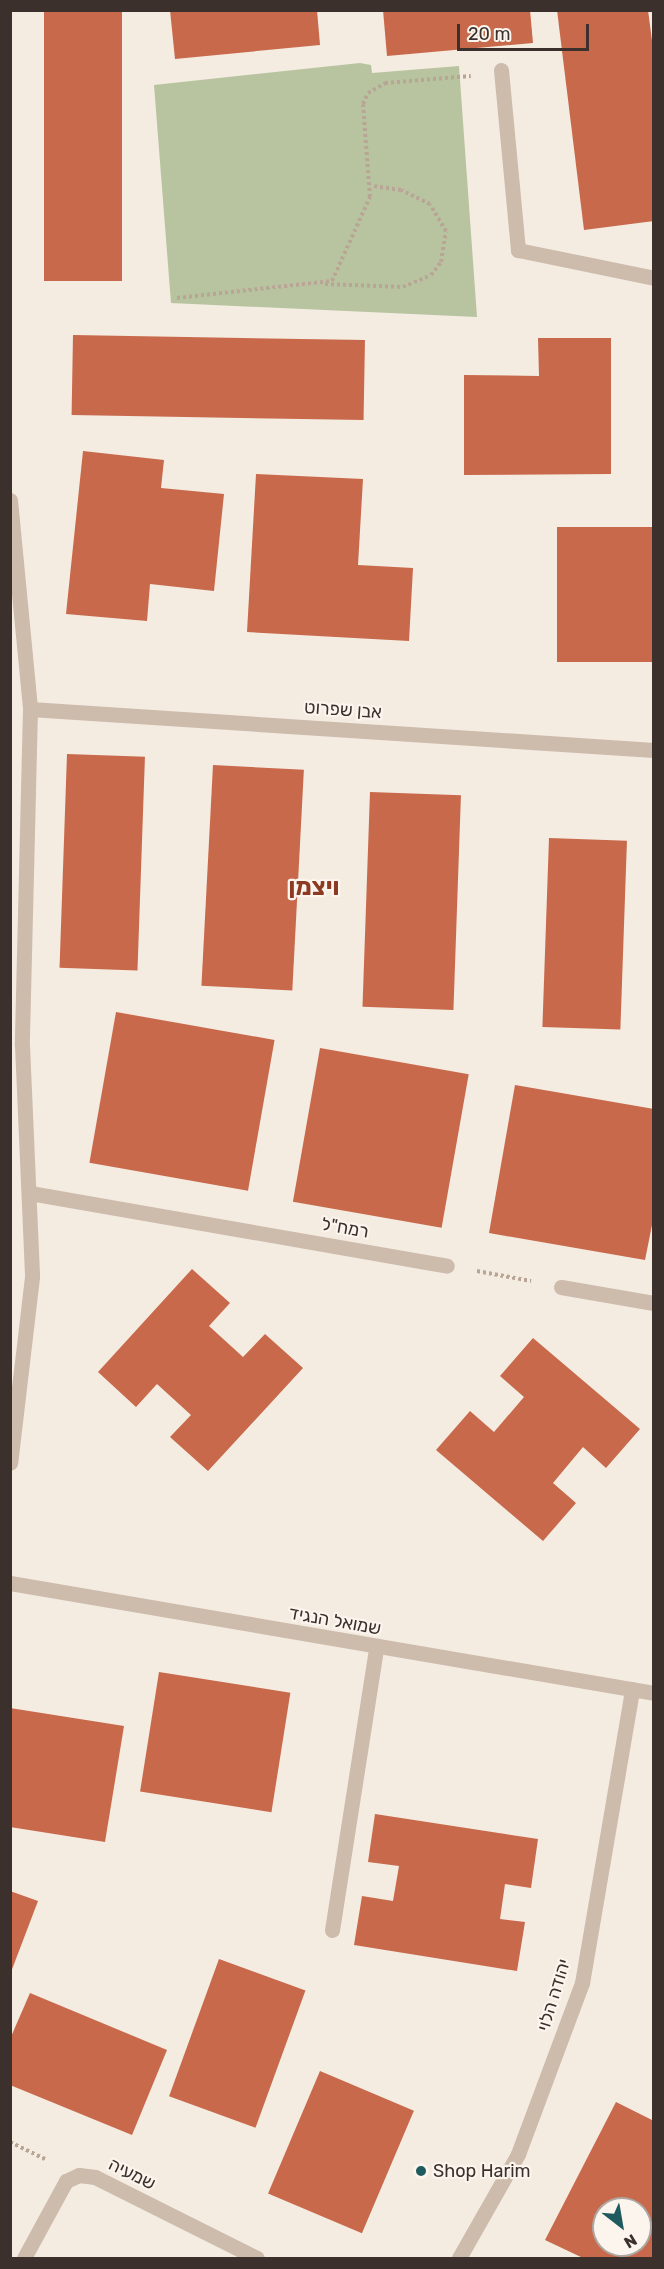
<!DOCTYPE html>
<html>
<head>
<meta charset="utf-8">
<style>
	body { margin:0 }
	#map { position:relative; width:664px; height:2269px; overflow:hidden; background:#f4ebe1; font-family:Rubik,"Noto Sans Hebrew",sans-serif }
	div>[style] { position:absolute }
	.green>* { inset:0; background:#b8c4a0 }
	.building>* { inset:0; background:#c8694b; transform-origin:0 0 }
	.path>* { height:4px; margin-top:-2px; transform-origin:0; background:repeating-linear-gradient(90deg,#b9a596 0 3px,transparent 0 6px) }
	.lane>* { height:15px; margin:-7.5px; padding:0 7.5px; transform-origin:7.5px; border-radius:7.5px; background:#cdbbac }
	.street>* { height:15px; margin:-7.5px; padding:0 7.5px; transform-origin:7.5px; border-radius:7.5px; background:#cdbbac }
	.dots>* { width:16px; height:16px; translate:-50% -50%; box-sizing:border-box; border:3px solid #fbf5ee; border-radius:50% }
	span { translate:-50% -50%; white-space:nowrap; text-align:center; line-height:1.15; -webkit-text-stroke:4.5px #fbf5ee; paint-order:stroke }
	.street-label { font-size:18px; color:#3b302b }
	.poi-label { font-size:18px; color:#3b302b }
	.left { translate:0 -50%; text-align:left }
	.district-label { font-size:24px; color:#8c3b22; font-weight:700 }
	.frame { position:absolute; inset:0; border:12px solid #3b302b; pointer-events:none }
	.north { position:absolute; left:592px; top:2197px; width:60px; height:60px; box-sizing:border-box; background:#fbf5ee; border:2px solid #aea6a0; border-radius:50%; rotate:149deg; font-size:16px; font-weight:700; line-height:24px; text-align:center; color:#3b302b }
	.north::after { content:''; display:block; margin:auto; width:21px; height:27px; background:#1f5a5e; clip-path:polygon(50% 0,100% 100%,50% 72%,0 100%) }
	.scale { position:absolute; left:457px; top:24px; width:132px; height:27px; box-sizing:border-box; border:3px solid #3b302b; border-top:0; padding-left:8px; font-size:18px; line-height:21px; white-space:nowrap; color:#3b302b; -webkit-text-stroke:4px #fbf5ee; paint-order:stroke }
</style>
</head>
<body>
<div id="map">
	<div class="green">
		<div style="clip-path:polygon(360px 63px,371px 65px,372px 73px,459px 66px,477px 317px,171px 303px,154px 85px)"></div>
	</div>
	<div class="building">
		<div style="left:44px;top:10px;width:78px;height:271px"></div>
		<div style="clip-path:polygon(170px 10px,317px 10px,320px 45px,175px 59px)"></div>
		<div style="clip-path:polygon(383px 10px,530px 10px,533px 43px,387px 56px)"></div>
		<div style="clip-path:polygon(557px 10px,648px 10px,654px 56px,654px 221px,584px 230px)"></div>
		<div style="left:73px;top:335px;width:292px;height:80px;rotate:1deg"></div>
		<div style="clip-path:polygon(538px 338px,611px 338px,611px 474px,464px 475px,464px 375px,539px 376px)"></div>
		<div style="clip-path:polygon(83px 451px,164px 460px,161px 488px,224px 494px,214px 591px,150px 584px,147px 621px,66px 614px)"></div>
		<div style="clip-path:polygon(256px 474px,363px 479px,358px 565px,413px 568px,409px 641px,247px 632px)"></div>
		<div style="left:557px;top:527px;width:97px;height:135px"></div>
		<div style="left:67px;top:754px;width:78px;height:214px;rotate:2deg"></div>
		<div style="left:213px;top:765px;width:91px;height:221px;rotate:3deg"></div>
		<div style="left:370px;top:792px;width:91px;height:215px;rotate:2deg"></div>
		<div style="left:549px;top:838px;width:78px;height:189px;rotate:2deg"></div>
		<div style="left:116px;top:1012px;width:161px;height:153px;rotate:10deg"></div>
		<div style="left:320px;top:1048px;width:151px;height:156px;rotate:10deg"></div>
		<div style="clip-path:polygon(515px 1085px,654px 1109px,654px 1215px,645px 1260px,489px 1233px)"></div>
		<div style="clip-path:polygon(192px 1269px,230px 1303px,209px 1326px,243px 1357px,265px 1334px,303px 1368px,208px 1471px,170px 1437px,191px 1415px,157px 1384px,136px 1407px,98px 1372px)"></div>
		<div style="clip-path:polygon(533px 1338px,640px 1429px,606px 1468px,583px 1447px,553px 1483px,576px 1503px,543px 1541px,436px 1450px,470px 1411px,494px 1432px,524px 1397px,500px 1376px)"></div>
		<div style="left:159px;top:1672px;width:133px;height:121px;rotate:9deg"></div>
		<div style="clip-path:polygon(10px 1708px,124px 1726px,105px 1842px,10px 1827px)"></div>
		<div style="clip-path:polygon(375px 1814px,538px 1839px,531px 1888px,505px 1884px,500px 1919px,525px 1922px,517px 1971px,354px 1945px,362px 1896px,393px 1901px,399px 1866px,368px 1862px)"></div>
		<div style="clip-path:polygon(10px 1891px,38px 1901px,11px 1972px,10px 1972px)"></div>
		<div style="left:219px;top:1959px;width:92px;height:146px;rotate:20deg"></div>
		<div style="clip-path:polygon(30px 1993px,167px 2050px,132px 2135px,10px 2085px,10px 2039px)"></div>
		<div style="left:320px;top:2071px;width:102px;height:133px;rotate:23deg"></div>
		<div style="clip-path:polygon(evenodd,616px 2102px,654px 2121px,654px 2258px,583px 2258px,545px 2240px,616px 2102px,604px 2209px,640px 2209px,640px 2245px,604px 2245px,604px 2209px)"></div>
	</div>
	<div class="path">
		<div style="left:325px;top:284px;width:78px;rotate:2.2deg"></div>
		<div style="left:403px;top:287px;width:30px;rotate:-23deg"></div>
		<div style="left:431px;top:275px;width:16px;rotate:-52deg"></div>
		<div style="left:441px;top:262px;width:31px;rotate:-81deg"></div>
		<div style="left:446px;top:231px;width:31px;rotate:-121deg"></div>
		<div style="left:430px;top:204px;width:32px;rotate:-154deg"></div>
		<div style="left:401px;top:190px;width:30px;rotate:-172deg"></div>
		<div style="left:177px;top:298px;width:156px;rotate:-6.3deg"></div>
		<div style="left:332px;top:281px;width:92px;rotate:-65.7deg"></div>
		<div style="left:370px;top:197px;width:93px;rotate:-94.3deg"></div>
		<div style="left:363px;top:104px;width:12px;rotate:-66deg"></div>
		<div style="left:368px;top:93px;width:20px;rotate:-30deg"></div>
		<div style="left:385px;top:83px;width:86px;rotate:-4.7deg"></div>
		<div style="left:477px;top:1271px;width:55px;rotate:10.5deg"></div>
		<div style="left:10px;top:2142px;width:39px;rotate:26deg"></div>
	</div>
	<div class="lane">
		<div style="left:501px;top:70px;width:181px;rotate:84.6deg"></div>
		<div style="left:518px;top:250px;width:139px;rotate:11.6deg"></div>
		<div style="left:332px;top:1930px;width:285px;rotate:-81.1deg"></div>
	</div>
	<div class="street">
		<div style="left:10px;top:500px;width:210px;rotate:84.5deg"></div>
		<div style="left:30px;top:709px;width:336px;rotate:91.4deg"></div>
		<div style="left:22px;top:1045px;width:232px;rotate:87.5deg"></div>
		<div style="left:32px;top:1277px;width:187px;rotate:96.7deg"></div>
		<div style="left:30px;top:709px;width:625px;rotate:3.76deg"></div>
		<div style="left:30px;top:1193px;width:423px;rotate:9.9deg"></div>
		<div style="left:561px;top:1287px;width:94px;rotate:9.8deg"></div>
		<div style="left:10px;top:1583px;width:653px;rotate:9.69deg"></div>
		<div style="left:24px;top:2258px;width:88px;rotate:-61.4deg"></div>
		<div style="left:66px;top:2181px;width:14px;rotate:-25deg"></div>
		<div style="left:79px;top:2175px;width:16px;rotate:7deg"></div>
		<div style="left:95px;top:2177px;width:181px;rotate:26.6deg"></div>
		<div style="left:459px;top:2258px;width:120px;rotate:-60.4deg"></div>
		<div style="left:518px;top:2154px;width:183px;rotate:-69.5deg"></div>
		<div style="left:582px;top:1983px;width:298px;rotate:-80.3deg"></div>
	</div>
	<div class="dots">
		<div style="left:421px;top:2171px;background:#1f5a5e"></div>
	</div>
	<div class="street-label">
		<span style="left:343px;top:710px;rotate:4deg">אבן שפרוט</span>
		<span style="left:345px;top:1228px;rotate:10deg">רמח"ל</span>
		<span style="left:335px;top:1621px;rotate:10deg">שמואל הנגיד</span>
		<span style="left:554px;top:1995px;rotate:-73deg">יהודה הלוי</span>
		<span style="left:132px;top:2174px;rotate:26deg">שמעיה</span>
	</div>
	<div class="poi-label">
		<span class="left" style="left:433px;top:2171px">Shop Harim</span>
	</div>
	<div class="district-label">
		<span style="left:314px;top:888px">ויצמן</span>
	</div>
	<div class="frame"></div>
	<div class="north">N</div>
	<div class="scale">20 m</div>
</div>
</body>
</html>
